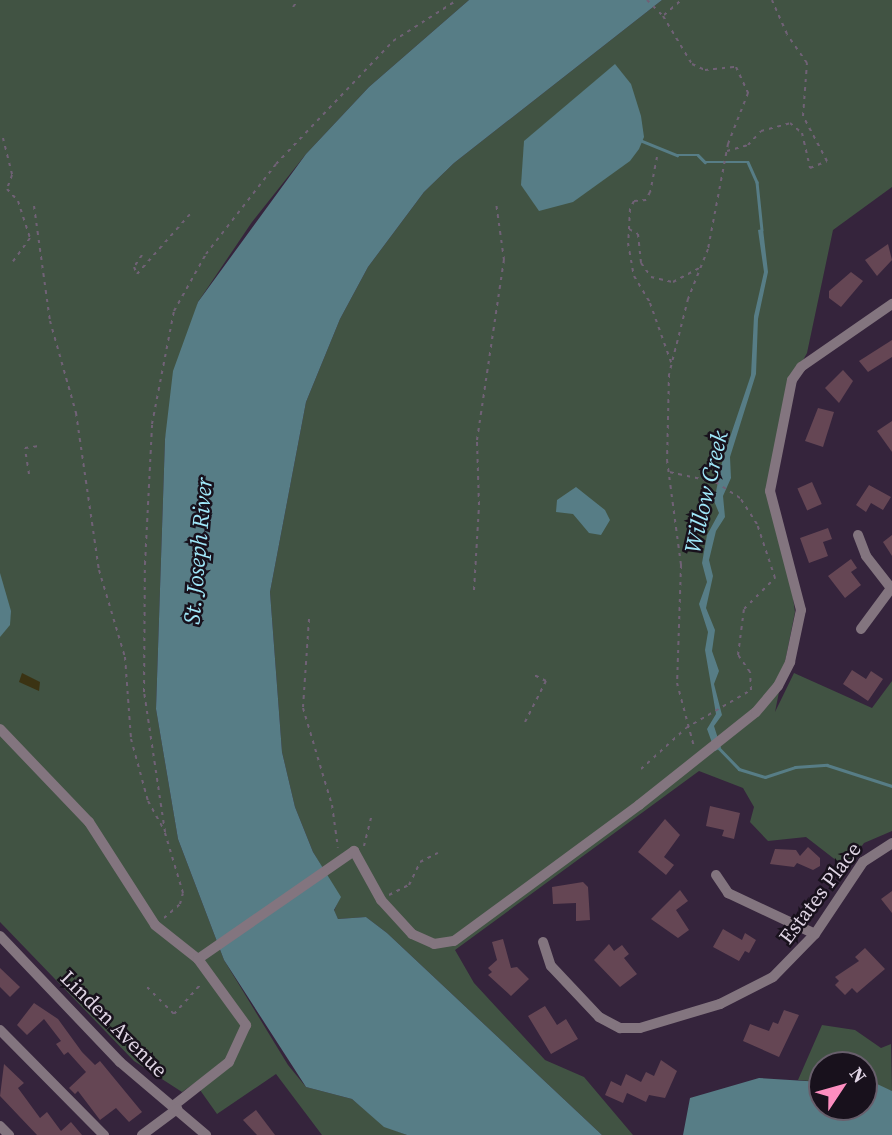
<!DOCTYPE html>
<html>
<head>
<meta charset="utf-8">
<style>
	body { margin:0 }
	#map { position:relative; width:892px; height:1135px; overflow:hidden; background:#35243c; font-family:"Source Serif 4",serif }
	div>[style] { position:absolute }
	.green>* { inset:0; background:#415343 }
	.sand>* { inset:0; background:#3b3313 }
	.water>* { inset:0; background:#577d86 }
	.stream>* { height:2.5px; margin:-1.25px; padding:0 1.25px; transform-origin:1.25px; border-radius:1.25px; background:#577d86 }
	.building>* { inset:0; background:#654654; transform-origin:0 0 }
	.path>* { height:2px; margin-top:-1px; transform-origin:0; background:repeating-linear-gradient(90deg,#706176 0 3.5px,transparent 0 8.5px) }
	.minor>* { height:10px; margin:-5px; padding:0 5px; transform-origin:5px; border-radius:5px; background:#83757f }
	span { translate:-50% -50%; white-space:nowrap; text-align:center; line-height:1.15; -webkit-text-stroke:5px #18111c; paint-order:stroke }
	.street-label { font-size:21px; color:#dfd4e4 }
	.water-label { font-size:23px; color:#a0e7f9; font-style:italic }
	.north { position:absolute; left:808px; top:1051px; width:70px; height:70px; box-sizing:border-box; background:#18111c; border:2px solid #685f6c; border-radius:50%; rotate:54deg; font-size:19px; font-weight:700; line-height:28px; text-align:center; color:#dfd4e4 }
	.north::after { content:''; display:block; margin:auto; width:24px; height:32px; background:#fd8ec0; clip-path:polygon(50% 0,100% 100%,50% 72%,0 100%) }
</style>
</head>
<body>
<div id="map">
	<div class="green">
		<div style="clip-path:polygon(0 0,469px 0,369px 87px,306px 154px,252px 222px,198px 302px,165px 439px,156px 709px,178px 839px,224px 960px,288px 1065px,306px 1087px,352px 1099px,384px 1126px,407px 1135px,322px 1135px,276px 1074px,217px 1114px,195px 1083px,182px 1092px,134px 1061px,0 922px)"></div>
		<div style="clip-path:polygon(662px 0,892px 0,892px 187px,833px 230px,807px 353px,792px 380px,770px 484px,786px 546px,795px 612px,775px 712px,794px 673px,872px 708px,892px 681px,892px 831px,864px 843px,846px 868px,806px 837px,768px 841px,750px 822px,754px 807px,743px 788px,699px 771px,455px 950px,474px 983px,545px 1060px,584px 1077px,633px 1135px,602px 1135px,387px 933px,366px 917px,338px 919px,334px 911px,340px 897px,313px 852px,295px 807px,282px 752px,270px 592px,306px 402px,340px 319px,368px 267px,424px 192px,454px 163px)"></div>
		<div style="clip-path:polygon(822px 1025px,855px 1030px,881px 1048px,891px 1044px,892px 1091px,864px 1083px,864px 1065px,822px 1065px,822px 1082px,798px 1080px)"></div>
	</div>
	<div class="sand">
		<div style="clip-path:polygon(22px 673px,40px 682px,39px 691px,19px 682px)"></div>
	</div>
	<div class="water">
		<div style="clip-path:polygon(469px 0,662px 0,454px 163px,424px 192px,368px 267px,340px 319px,306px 402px,270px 592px,282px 752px,295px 807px,313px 852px,341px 897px,334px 910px,338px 919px,366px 917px,387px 933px,602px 1135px,407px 1135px,384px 1127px,352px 1099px,306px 1087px,224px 960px,178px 839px,156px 709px,165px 439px,173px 371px,198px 302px,306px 154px,369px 87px)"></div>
		<div style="clip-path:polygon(615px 64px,631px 84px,641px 116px,644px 137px,639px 149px,630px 161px,573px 202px,539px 211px,521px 185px,524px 141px)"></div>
		<div style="clip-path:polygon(763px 229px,768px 272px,758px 319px,756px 374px,730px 457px,731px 478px,723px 496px,725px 517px,716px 531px,709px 560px,713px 576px,706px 608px,715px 630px,712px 651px,719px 671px,714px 684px,722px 715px,714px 726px,721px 748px,715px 751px,707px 729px,716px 714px,705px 650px,708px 632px,699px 604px,707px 582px,702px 563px,707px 535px,719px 513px,714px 501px,723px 458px,751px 375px,754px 316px,764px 272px,758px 230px)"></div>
		<div style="clip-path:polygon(576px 487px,605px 510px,610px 520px,601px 535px,589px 533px,573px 514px,556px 512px,557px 500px)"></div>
		<div style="clip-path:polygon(0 573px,11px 611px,10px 625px,0 637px)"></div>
		<div style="clip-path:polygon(759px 1078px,822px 1082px,822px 1107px,864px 1107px,864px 1083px,875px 1083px,892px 1091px,892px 1135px,683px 1135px,690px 1098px)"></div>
	</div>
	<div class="stream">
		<div style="left:642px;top:141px;width:38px;rotate:22deg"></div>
		<div style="left:677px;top:155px;width:21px"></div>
		<div style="left:698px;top:155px;width:10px;rotate:45deg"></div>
		<div style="left:705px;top:162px;width:43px"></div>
		<div style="left:748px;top:162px;width:22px;rotate:66deg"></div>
		<div style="left:757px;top:182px;width:48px;rotate:84.1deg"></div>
		<div style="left:719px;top:748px;width:29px;rotate:46deg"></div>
		<div style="left:739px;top:769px;width:27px;rotate:17deg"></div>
		<div style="left:765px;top:777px;width:32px;rotate:-18deg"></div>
		<div style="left:795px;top:767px;width:32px;rotate:-4deg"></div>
		<div style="left:827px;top:765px;width:68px;rotate:17.9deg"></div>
	</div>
	<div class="building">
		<div style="clip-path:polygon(888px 244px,892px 260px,877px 276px,865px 260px)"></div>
		<div style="clip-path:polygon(851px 272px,863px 281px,841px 307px,829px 298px,829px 291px)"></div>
		<div style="clip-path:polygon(892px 340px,892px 357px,868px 372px,859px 361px)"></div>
		<div style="clip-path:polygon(843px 370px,853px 381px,839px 403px,825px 388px)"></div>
		<div style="clip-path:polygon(818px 408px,834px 412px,823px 447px,805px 441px)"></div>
		<div style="clip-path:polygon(892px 421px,892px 452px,877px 431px)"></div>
		<div style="left:812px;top:482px;width:24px;height:16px;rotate:66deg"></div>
		<div style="clip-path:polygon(869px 485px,891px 497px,883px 510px,871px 503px,866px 512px,856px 505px)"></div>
		<div style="clip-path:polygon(828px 528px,832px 539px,823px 542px,828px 556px,809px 563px,800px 538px)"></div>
		<div style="clip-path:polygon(892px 535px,892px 556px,883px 542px)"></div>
		<div style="clip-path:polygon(851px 559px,857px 568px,851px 572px,861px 585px,845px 598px,828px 576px)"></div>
		<div style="clip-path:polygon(852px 670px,866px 679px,871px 671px,883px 679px,868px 701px,843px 684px)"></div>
		<div style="clip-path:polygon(710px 806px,740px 813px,734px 839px,722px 836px,724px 830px,706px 826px)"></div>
		<div style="clip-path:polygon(665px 819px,680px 835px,664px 857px,674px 865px,666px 875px,638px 852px)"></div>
		<div style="clip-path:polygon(808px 847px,820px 858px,820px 866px,813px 870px,797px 863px,794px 867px,770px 864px,775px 849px,796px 850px,800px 856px)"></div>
		<div style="clip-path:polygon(583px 882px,588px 887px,590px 920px,576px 921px,576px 903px,553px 904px,552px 887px)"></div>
		<div style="clip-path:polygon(680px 890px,688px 901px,676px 910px,689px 930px,678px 938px,651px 919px)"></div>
		<div style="clip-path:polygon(892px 891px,892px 913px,881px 899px)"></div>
		<div style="clip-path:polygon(723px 929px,742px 940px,745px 933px,756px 940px,749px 953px,745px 951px,739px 961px,713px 947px)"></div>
		<div style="clip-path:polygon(503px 939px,511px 968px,517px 967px,529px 979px,511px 996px,488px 975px,492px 972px,488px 968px,497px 960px,492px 942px)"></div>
		<div style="clip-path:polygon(609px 944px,614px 951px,622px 945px,629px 954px,624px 958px,637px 974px,620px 987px,594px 960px)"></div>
		<div style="clip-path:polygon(865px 948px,885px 969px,857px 993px,852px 988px,845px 995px,835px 985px,839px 981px,835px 977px,859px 961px,855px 957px)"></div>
		<div style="clip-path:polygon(0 968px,20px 987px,10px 997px,0 987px)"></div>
		<div style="clip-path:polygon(34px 1003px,58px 1019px,82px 1052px,95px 1065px,100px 1061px,142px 1112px,129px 1122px,116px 1108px,100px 1120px,78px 1091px,75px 1094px,69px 1088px,86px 1072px,68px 1052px,64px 1055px,56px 1044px,61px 1041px,44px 1019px,27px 1035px,17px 1025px)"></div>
		<div style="clip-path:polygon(545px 1006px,557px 1025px,566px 1019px,578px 1039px,551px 1054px,528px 1016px)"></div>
		<div style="clip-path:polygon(784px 1010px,799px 1015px,779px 1057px,743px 1041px,750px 1024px,769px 1031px,773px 1022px,778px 1024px)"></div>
		<div style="clip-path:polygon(661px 1060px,677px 1071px,665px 1098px,649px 1095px,646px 1102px,627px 1093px,623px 1103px,605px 1095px,611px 1081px,621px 1086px,626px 1074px,641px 1082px,646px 1072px,654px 1076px)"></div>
		<div style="clip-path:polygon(4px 1064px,24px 1083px,18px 1088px,40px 1118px,47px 1112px,61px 1131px,71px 1122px,82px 1135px,37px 1135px,0 1096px)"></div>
		<div style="clip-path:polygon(256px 1110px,275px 1135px,257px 1135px,243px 1120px)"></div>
	</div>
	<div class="path">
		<div style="left:647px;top:0;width:23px;rotate:45deg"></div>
		<div style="left:663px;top:16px;width:56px;rotate:58.9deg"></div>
		<div style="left:692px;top:64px;width:14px;rotate:25deg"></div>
		<div style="left:705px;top:70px;width:31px;rotate:-6deg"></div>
		<div style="left:736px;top:67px;width:29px;rotate:65deg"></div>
		<div style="left:748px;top:93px;width:55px;rotate:111.4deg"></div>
		<div style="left:728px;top:144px;width:107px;rotate:100.8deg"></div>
		<div style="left:708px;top:249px;width:54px;rotate:111.8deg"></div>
		<div style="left:688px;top:299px;width:77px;rotate:104.2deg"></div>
		<div style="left:669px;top:374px;width:86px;rotate:91.3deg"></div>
		<div style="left:667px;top:460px;width:106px;rotate:82.4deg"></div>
		<div style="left:681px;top:565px;width:118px;rotate:91.9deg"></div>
		<div style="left:677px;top:683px;width:66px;rotate:75.1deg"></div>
		<div style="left:293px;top:7px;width:9px;rotate:-54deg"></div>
		<div style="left:664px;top:15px;width:23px;rotate:-41deg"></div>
		<div style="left:3px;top:138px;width:38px;rotate:76deg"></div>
		<div style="left:12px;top:175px;width:15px;rotate:110deg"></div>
		<div style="left:7px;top:189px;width:16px;rotate:47deg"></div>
		<div style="left:18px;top:201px;width:39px;rotate:72deg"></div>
		<div style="left:30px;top:238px;width:29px;rotate:126deg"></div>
		<div style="left:727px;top:151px;width:22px;rotate:-16deg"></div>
		<div style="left:748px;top:145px;width:19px;rotate:-47deg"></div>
		<div style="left:761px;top:131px;width:30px;rotate:-15deg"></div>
		<div style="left:790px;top:123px;width:16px;rotate:40deg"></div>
		<div style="left:802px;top:133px;width:36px;rotate:77deg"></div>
		<div style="left:810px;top:168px;width:18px;rotate:-22deg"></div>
		<div style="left:827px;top:161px;width:51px;rotate:-118.1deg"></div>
		<div style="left:803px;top:116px;width:53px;rotate:-85.7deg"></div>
		<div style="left:807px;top:63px;width:35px;rotate:-125deg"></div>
		<div style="left:787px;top:34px;width:37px;rotate:-114deg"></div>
		<div style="left:657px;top:157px;width:36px;rotate:101deg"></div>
		<div style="left:650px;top:192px;width:9px;rotate:117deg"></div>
		<div style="left:646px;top:200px;width:12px;rotate:175deg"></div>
		<div style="left:634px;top:201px;width:9px;rotate:117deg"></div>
		<div style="left:630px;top:209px;width:34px;rotate:93deg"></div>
		<div style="left:628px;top:243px;width:34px;rotate:80deg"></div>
		<div style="left:634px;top:276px;width:31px;rotate:59deg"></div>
		<div style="left:650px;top:303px;width:63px;rotate:70.4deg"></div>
		<div style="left:34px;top:206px;width:116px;rotate:82.1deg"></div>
		<div style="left:50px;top:321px;width:96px;rotate:74.2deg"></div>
		<div style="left:76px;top:413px;width:159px;rotate:81.7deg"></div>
		<div style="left:99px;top:570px;width:91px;rotate:73.4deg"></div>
		<div style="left:125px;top:657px;width:82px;rotate:85.8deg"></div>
		<div style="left:131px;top:739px;width:64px;rotate:74.7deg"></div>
		<div style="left:148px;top:801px;width:31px;rotate:61deg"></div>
		<div style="left:629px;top:229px;width:10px;rotate:29deg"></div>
		<div style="left:638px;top:234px;width:29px;rotate:84deg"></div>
		<div style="left:641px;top:263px;width:17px;rotate:54deg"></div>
		<div style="left:651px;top:277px;width:23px;rotate:13deg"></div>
		<div style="left:673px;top:282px;width:30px;rotate:-28deg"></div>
		<div style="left:142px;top:255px;width:14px;rotate:124deg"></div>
		<div style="left:134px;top:267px;width:8px;rotate:67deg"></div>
		<div style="left:137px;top:274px;width:81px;rotate:-48.5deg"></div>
		<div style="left:29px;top:474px;width:26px;rotate:-99deg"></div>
		<div style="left:25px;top:448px;width:14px;rotate:-8deg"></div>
		<div style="left:474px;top:590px;width:85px;rotate:-86.6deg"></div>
		<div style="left:479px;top:505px;width:65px;rotate:-91.8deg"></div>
		<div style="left:477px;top:440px;width:182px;rotate:-81.5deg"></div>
		<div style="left:504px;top:260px;width:59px;rotate:-97.9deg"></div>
		<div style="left:309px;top:619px;width:89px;rotate:93.9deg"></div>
		<div style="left:303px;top:708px;width:101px;rotate:73.4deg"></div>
		<div style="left:332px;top:805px;width:43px;rotate:82.1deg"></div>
		<div style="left:525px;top:722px;width:46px;rotate:-62.9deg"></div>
		<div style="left:546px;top:681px;width:16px;rotate:-153deg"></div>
		<div style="left:641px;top:769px;width:61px;rotate:-42.3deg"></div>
		<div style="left:686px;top:728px;width:75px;rotate:-30.3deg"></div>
		<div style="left:751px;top:690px;width:18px;rotate:-93deg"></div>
		<div style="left:750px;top:672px;width:21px;rotate:-125deg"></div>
		<div style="left:738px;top:655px;width:46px;rotate:-82.6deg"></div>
		<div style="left:744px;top:609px;width:44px;rotate:-45deg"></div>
		<div style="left:775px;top:578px;width:57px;rotate:-108.4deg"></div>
		<div style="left:757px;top:524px;width:31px;rotate:-123deg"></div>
		<div style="left:740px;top:498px;width:30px;rotate:-147deg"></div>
		<div style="left:715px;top:482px;width:47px;rotate:-167.7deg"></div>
		<div style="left:165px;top:832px;width:142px;rotate:-98.5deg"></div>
		<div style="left:144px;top:692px;width:128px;rotate:-89.6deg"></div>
		<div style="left:145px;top:564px;width:140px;rotate:-87.1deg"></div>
		<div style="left:152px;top:424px;width:115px;rotate:-79deg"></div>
		<div style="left:174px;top:311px;width:65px;rotate:-60.7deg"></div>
		<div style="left:206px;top:254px;width:114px;rotate:-52.1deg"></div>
		<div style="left:276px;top:164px;width:170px;rotate:-46.4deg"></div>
		<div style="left:393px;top:41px;width:76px;rotate:-32.6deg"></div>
		<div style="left:364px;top:846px;width:33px;rotate:-76deg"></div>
		<div style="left:389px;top:895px;width:22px;rotate:-27deg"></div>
		<div style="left:409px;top:885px;width:25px;rotate:-64deg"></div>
		<div style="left:420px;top:862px;width:20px;rotate:-27deg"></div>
		<div style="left:164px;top:918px;width:21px;rotate:-41deg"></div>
		<div style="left:180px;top:904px;width:11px;rotate:-75deg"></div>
		<div style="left:183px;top:893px;width:63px;rotate:-106.7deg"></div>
		<div style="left:147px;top:987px;width:38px;rotate:45deg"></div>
		<div style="left:174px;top:1014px;width:40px;rotate:-48deg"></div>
	</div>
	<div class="minor">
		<div style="left:858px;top:535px;width:22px;rotate:69deg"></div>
		<div style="left:866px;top:556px;width:41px;rotate:52deg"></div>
		<div style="left:861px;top:629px;width:52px;rotate:-53.6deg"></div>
		<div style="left:0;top:729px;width:129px;rotate:46.3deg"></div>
		<div style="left:89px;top:822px;width:122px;rotate:57.3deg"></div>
		<div style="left:155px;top:925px;width:55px;rotate:38.3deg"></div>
		<div style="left:198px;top:959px;width:82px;rotate:54deg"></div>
		<div style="left:246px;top:1025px;width:41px;rotate:114.7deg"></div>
		<div style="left:229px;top:1062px;width:71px;rotate:141.8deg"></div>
		<div style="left:716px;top:875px;width:22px;rotate:56deg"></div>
		<div style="left:728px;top:893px;width:96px;rotate:25.2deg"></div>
		<div style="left:0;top:936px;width:174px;rotate:46.4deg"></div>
		<div style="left:120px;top:1062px;width:113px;rotate:40.3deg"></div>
		<div style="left:543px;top:942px;width:25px;rotate:72deg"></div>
		<div style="left:551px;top:966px;width:70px;rotate:46.7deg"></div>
		<div style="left:599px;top:1017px;width:24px;rotate:28deg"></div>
		<div style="left:620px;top:1028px;width:20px"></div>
		<div style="left:640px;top:1028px;width:84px;rotate:-16.7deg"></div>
		<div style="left:720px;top:1004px;width:59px;rotate:-27deg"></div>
		<div style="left:773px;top:977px;width:60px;rotate:-45.7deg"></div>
		<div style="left:815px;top:934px;width:87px;rotate:-56.3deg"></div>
		<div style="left:863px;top:862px;width:35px;rotate:-33deg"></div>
		<div style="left:198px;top:959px;width:190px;rotate:-34.7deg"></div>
		<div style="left:354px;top:851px;width:56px;rotate:61.1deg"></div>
		<div style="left:381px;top:900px;width:46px;rotate:47.6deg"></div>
		<div style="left:412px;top:934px;width:24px;rotate:24deg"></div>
		<div style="left:434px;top:944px;width:20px;rotate:-9deg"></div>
		<div style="left:454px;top:941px;width:230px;rotate:-36.3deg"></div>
		<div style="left:639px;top:805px;width:149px;rotate:-38.5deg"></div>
		<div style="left:756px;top:712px;width:34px;rotate:-50deg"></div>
		<div style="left:778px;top:686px;width:27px;rotate:-63deg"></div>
		<div style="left:790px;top:662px;width:53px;rotate:-78.1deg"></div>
		<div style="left:801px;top:610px;width:123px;rotate:-104.6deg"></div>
		<div style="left:770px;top:491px;width:113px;rotate:-78.8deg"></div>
		<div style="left:792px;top:380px;width:16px;rotate:-55deg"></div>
		<div style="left:801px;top:367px;width:111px;rotate:-34.7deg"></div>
		<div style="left:0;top:1030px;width:148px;rotate:45.3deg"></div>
		<div style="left:0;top:1126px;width:13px;rotate:45deg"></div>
		<div style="left:142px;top:1135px;width:44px;rotate:-36.6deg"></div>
	</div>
	<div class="street-label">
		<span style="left:820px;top:893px;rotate:-53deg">Estates Place</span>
		<span style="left:114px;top:1024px;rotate:45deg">Linden Avenue</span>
	</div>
	<div class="water-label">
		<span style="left:706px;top:492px;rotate:-77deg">Willow Creek</span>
		<span style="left:198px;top:551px;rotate:-85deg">St. Joseph River</span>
	</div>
	<div class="north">N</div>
</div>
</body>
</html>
